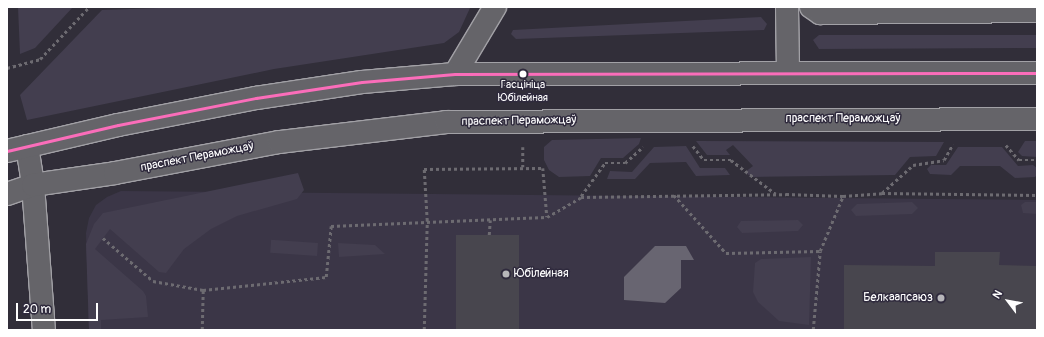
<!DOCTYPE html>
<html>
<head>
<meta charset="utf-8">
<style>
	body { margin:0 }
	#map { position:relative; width:1044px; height:337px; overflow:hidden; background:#312e39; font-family:Pangolin,sans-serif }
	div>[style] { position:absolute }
	.built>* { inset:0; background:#3b3647 }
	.green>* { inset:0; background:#433e4f; transform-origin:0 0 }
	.water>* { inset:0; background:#686571 }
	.building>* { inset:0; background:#48464e; transform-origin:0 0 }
	.path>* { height:2.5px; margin-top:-1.25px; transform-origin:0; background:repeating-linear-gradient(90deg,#6d6b71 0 3px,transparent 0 6px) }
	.roads { filter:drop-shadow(1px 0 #a2a1a6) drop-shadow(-1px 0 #a2a1a6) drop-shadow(0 1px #a2a1a6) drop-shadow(0 -1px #a2a1a6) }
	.minor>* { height:22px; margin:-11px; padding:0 11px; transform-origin:11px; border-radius:11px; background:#656469 }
	.major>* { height:22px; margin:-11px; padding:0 11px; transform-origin:11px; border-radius:11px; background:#656469 }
	.bus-1>* { height:3px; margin:-1.5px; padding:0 1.5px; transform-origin:1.5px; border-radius:1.5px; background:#fb6dba }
	.dots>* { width:11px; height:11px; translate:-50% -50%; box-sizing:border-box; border:2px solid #2f2a3d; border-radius:50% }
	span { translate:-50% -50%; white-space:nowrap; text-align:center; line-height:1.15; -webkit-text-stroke:3px #2f2a3d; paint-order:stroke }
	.bus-label { font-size:11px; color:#fff }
	.street-label { font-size:12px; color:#fff }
	.poi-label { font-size:12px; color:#fff }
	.left { translate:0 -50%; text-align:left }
	.right { translate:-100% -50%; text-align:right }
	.frame { position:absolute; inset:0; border:8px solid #fff; pointer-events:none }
	.north { position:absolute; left:988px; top:281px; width:40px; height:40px; -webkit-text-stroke:3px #2f2a3d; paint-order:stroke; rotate:302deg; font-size:11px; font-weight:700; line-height:16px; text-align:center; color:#fff }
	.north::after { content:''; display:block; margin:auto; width:14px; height:18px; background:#fff; clip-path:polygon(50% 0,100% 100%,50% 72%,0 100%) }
	.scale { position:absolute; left:16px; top:303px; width:82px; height:18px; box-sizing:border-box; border:2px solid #fff; border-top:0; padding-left:5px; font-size:12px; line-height:14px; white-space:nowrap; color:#fff; -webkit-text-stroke:3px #2f2a3d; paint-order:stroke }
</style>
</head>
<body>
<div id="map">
	<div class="built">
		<div style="clip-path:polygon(121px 191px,1037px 200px,1037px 330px,89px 330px,86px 233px,89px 218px,96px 205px,107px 197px)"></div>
	</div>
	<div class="green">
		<div style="clip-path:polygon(18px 7px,73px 7px,35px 48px,20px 54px)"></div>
		<div style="clip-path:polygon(187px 7px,392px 7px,470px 8px,459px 32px,444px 43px,274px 69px,27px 120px,20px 95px,102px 10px)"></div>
		<div style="clip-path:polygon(761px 17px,767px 24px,764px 30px,516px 39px,511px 34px,513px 30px)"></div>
		<div style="clip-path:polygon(819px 35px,1037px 35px,1037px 48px,819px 49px,813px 40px)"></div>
		<div style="clip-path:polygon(641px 138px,639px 144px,623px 158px,601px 158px,590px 176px,559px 177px,549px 170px,544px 160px,544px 147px,552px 140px)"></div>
		<div style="clip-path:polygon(696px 141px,944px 142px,936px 156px,910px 157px,895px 175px,751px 177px,745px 172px,753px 166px,733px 145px,726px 150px,730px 155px,707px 155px)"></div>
		<div style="clip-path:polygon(1025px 141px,1037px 141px,1037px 157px,1022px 156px,1018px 152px)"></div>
		<div style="clip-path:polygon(686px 146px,700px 168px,725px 168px,730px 175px,696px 176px,686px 162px,650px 163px,635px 179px,607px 179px,610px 171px,632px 172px,654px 147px)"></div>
		<div style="clip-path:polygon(958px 147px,1002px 147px,1018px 166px,1033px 165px,1037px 168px,1037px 175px,1035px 177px,1015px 178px,1000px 166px,960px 166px,951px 175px,930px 174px,927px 169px,931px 165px,946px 165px)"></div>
		<div style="clip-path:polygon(298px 173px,304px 190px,297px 199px,237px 216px,211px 229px,184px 249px,166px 273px,159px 272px,110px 229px,95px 249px,143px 291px,146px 296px,148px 317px,101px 320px,101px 330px,89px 330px,86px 244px,94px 224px,103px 213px)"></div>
		<div style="clip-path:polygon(912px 202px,918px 208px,912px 214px,856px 216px,851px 210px,857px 204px)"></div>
		<div style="clip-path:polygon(1025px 202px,1037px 202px,1037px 214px,1023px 213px,1021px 205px)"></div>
		<div style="clip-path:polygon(798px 220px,803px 225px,798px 231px,742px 233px,737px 227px,741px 221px)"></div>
		<div style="left:318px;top:243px;width:13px;height:47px;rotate:94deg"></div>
		<div style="clip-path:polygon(338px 243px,375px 245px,385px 254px,339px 257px)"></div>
		<div style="clip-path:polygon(811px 257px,809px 325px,779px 321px,758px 302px,753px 292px,755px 263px,761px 259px)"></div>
	</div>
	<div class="water">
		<div style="clip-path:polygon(655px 246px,686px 246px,694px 260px,681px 260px,681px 288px,665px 303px,624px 300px,624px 277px)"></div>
	</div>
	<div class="building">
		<div style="left:456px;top:235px;width:63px;height:95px"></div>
		<div style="clip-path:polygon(935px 252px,1000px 252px,999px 265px,1037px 266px,1037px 330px,844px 330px,844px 265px,935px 266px)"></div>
	</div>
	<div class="path">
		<div style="left:7px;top:68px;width:34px;rotate:-15deg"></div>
		<div style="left:40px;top:59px;width:71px;rotate:-46.7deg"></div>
		<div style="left:1006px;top:145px;width:20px;rotate:49deg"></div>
		<div style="left:1019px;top:160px;width:18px"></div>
		<div style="left:693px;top:146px;width:18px;rotate:52deg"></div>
		<div style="left:704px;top:160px;width:27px"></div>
		<div style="left:731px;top:160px;width:56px;rotate:37.1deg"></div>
		<div style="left:523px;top:147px;width:20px;rotate:90deg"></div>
		<div style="left:882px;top:193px;width:42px;rotate:-42.1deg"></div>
		<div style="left:913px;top:165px;width:31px;rotate:-9deg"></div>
		<div style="left:944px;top:160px;width:18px;rotate:-61deg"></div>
		<div style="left:674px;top:195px;width:78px;rotate:48.1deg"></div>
		<div style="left:726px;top:253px;width:94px;rotate:-1.2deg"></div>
		<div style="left:820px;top:251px;width:60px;rotate:-67.3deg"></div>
		<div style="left:581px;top:196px;width:41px;rotate:-54deg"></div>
		<div style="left:605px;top:163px;width:20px"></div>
		<div style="left:625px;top:163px;width:24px;rotate:-42deg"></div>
		<div style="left:489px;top:235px;width:15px;rotate:-86deg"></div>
		<div style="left:103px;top:238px;width:66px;rotate:40.7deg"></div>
		<div style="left:153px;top:281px;width:51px;rotate:10.2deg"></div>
		<div style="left:203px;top:290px;width:124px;rotate:-6deg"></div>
		<div style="left:326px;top:277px;width:51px;rotate:-84.4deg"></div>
		<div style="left:331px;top:226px;width:216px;rotate:-2.4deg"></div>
		<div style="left:547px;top:217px;width:39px;rotate:-30deg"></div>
		<div style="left:581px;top:197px;width:205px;rotate:-0.8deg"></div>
		<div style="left:786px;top:194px;width:57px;rotate:2deg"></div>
		<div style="left:843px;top:196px;width:39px;rotate:-4deg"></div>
		<div style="left:882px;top:193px;width:155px;rotate:0.7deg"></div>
		<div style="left:202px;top:330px;width:40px;rotate:-88.6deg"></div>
		<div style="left:424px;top:330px;width:109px;rotate:-88.4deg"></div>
		<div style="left:427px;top:221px;width:52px;rotate:-93.3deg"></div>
		<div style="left:424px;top:169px;width:119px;rotate:-0.5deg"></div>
		<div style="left:543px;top:168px;width:49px;rotate:85.3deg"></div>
		<div style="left:813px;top:330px;width:79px;rotate:-84.9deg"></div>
	</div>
	<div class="roads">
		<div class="minor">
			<div style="left:787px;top:7px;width:65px;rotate:89.1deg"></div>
			<div style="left:811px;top:7px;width:11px;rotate:34deg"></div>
			<div style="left:820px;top:13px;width:217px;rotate:-0.5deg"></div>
			<div style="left:455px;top:74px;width:78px;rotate:-59.2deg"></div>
		</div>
		<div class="major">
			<div style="left:27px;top:146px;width:39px;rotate:81deg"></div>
			<div style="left:33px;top:185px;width:145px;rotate:85.7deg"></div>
			<div style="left:7px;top:151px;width:114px;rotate:-13.2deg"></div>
			<div style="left:118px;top:125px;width:141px;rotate:-11.1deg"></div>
			<div style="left:256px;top:98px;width:107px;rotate:-8.6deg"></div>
			<div style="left:362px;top:82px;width:93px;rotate:-4.9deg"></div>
			<div style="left:455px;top:74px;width:582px;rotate:-0.1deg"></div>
			<div style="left:7px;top:194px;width:28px;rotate:-19deg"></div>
			<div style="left:33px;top:185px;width:83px;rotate:-8.3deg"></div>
			<div style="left:115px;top:173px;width:167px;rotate:-10.7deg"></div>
			<div style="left:279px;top:142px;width:168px;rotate:-6.8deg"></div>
			<div style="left:446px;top:122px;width:591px;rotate:-0.29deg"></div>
		</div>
	</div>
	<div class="bus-1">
		<div style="left:7px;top:151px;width:114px;rotate:-13.2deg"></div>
		<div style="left:118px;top:125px;width:141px;rotate:-11.1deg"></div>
		<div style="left:256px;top:98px;width:107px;rotate:-8.6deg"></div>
		<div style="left:362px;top:82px;width:93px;rotate:-4.9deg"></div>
		<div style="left:455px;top:74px;width:582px;rotate:-0.1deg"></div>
	</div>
	<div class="dots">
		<div style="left:523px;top:74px;background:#fff"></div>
		<div style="left:506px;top:274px;background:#b7b6ba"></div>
		<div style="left:941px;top:298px;background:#b7b6ba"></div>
	</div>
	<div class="bus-label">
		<span style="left:523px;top:92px">Гасцініца<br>Юбілейная</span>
	</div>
	<div class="street-label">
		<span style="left:843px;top:119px">праспект Пераможцаў</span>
		<span style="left:519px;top:121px;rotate:-1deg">праспект Пераможцаў</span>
		<span style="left:197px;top:157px;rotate:-11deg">праспект Пераможцаў</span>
	</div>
	<div class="poi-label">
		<span class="left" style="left:514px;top:274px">Юбілейная</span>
		<span class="right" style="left:933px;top:298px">Белкаапсаюз</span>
	</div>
	<div class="frame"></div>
	<div class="north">N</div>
	<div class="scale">20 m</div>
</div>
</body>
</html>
